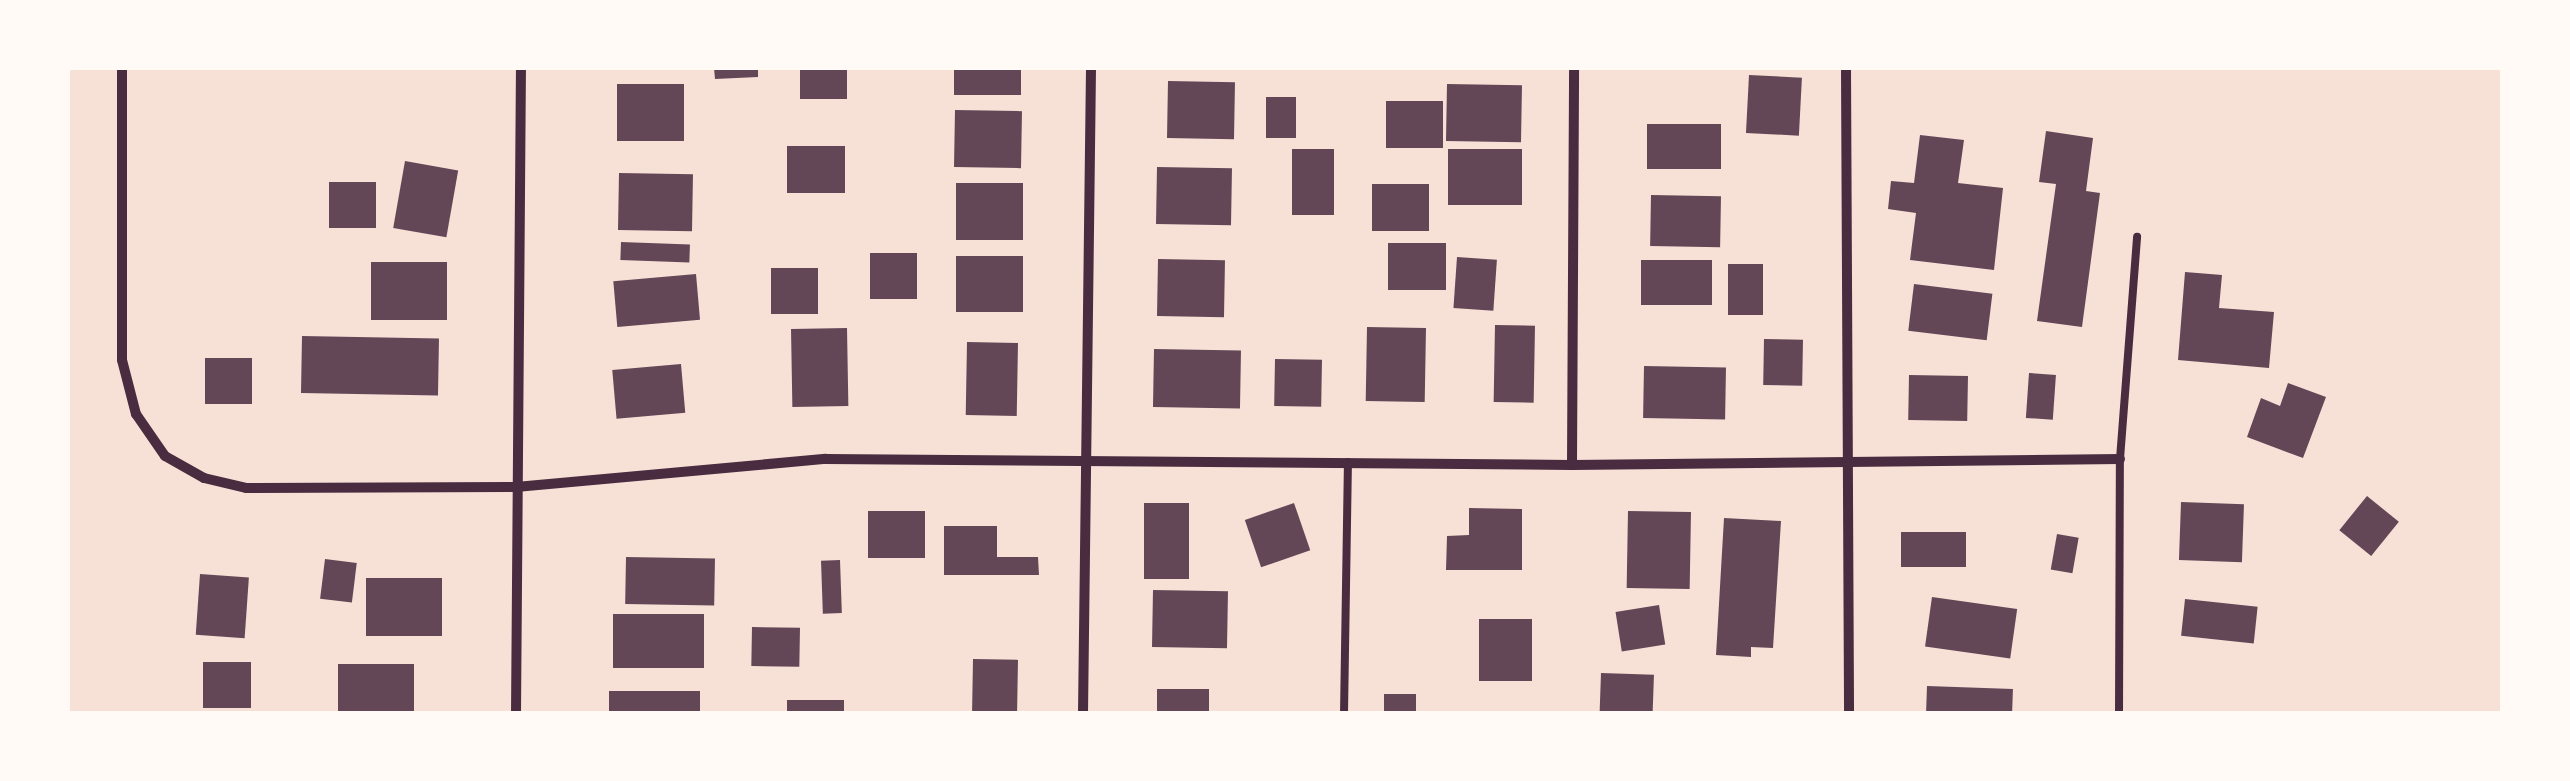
<!DOCTYPE html>
<html>
<head>
<meta charset="utf-8">
<style>
	body { margin:0 }
	#map { position:relative; width:2570px; height:781px; overflow:hidden; background:#f7e1d7; font-family:"Exo 2",sans-serif }
	div>[style] { position:absolute }
	.building>* { inset:0; background:#644757; transform-origin:0 0 }
	.service>* { height:8px; margin:-4px; padding:0 4px; transform-origin:4px; border-radius:4px; background:#4a2c40 }
	.minor>* { height:10px; margin:-5px; padding:0 5px; transform-origin:5px; border-radius:5px; background:#4a2c40 }
	span { translate:-50% -50%; white-space:nowrap; text-align:center; line-height:1.15; -webkit-text-stroke:10px #fffaf5; paint-order:stroke }
	.frame { position:absolute; inset:0; border:70px solid #fffaf5; pointer-events:none }
</style>
</head>
<body>
<div id="map">
	<div class="building">
		<div style="clip-path:polygon(714px 68px,758px 68px,758px 77px,715px 79px)"></div>
		<div style="left:800px;top:68px;width:47px;height:31px"></div>
		<div style="left:954px;top:68px;width:67px;height:27px"></div>
		<div style="left:1749px;top:75px;width:53px;height:58px;rotate:3deg"></div>
		<div style="left:1168px;top:81px;width:67px;height:57px;rotate:1deg"></div>
		<div style="left:617px;top:84px;width:67px;height:57px"></div>
		<div style="left:1447px;top:84px;width:75px;height:57px;rotate:1deg"></div>
		<div style="left:1266px;top:97px;width:30px;height:41px"></div>
		<div style="left:1386px;top:101px;width:57px;height:47px"></div>
		<div style="left:955px;top:110px;width:67px;height:57px;rotate:1deg"></div>
		<div style="left:1647px;top:124px;width:74px;height:45px"></div>
		<div style="clip-path:polygon(2046px 131px,2093px 138px,2086px 191px,2100px 193px,2082px 327px,2037px 321px,2056px 184px,2039px 182px)"></div>
		<div style="clip-path:polygon(1920px 135px,1964px 140px,1958px 183px,2003px 188px,1994px 270px,1910px 260px,1916px 213px,1888px 209px,1891px 181px,1914px 183px)"></div>
		<div style="left:787px;top:146px;width:58px;height:47px"></div>
		<div style="left:1292px;top:149px;width:42px;height:66px"></div>
		<div style="left:1448px;top:149px;width:74px;height:56px"></div>
		<div style="left:405px;top:161px;width:54px;height:68px;rotate:10deg"></div>
		<div style="left:1157px;top:167px;width:75px;height:57px;rotate:1deg"></div>
		<div style="left:619px;top:173px;width:74px;height:57px;rotate:1deg"></div>
		<div style="left:329px;top:182px;width:47px;height:46px"></div>
		<div style="left:956px;top:183px;width:67px;height:57px"></div>
		<div style="left:1372px;top:184px;width:57px;height:47px"></div>
		<div style="left:1651px;top:195px;width:70px;height:51px;rotate:1deg"></div>
		<div style="left:621px;top:242px;width:69px;height:18px;rotate:2deg"></div>
		<div style="left:1388px;top:243px;width:58px;height:47px"></div>
		<div style="left:870px;top:253px;width:47px;height:46px"></div>
		<div style="left:956px;top:256px;width:67px;height:56px"></div>
		<div style="left:1457px;top:257px;width:40px;height:51px;rotate:4deg"></div>
		<div style="left:1158px;top:259px;width:67px;height:57px;rotate:1deg"></div>
		<div style="left:1641px;top:260px;width:71px;height:45px"></div>
		<div style="left:371px;top:262px;width:76px;height:58px"></div>
		<div style="left:1728px;top:264px;width:35px;height:51px"></div>
		<div style="left:771px;top:268px;width:47px;height:46px"></div>
		<div style="clip-path:polygon(2185px 272px,2222px 275px,2219px 308px,2274px 312px,2269px 368px,2178px 360px)"></div>
		<div style="left:696px;top:274px;width:46px;height:83px;rotate:85deg"></div>
		<div style="left:1914px;top:284px;width:79px;height:47px;rotate:7deg"></div>
		<div style="left:1495px;top:325px;width:40px;height:77px;rotate:1deg"></div>
		<div style="left:1367px;top:327px;width:59px;height:74px;rotate:1deg"></div>
		<div style="left:847px;top:328px;width:78px;height:56px;rotate:89deg"></div>
		<div style="left:302px;top:336px;width:137px;height:57px;rotate:1deg"></div>
		<div style="left:1764px;top:339px;width:39px;height:46px;rotate:1deg"></div>
		<div style="left:967px;top:342px;width:51px;height:73px;rotate:1deg"></div>
		<div style="left:1154px;top:349px;width:87px;height:58px;rotate:1deg"></div>
		<div style="left:205px;top:358px;width:47px;height:46px"></div>
		<div style="left:1275px;top:359px;width:47px;height:47px;rotate:1deg"></div>
		<div style="left:681px;top:364px;width:49px;height:69px;rotate:85deg"></div>
		<div style="left:1644px;top:366px;width:82px;height:52px;rotate:1deg"></div>
		<div style="left:2029px;top:373px;width:27px;height:45px;rotate:4deg"></div>
		<div style="left:1909px;top:375px;width:59px;height:45px;rotate:1deg"></div>
		<div style="clip-path:polygon(2288px 383px,2326px 397px,2303px 458px,2247px 437px,2261px 398px,2280px 406px)"></div>
		<div style="left:2367px;top:496px;width:41px;height:44px;rotate:39deg"></div>
		<div style="left:2181px;top:502px;width:63px;height:58px;rotate:2deg"></div>
		<div style="left:1144px;top:503px;width:45px;height:76px"></div>
		<div style="left:1294px;top:503px;width:50px;height:52px;rotate:71deg"></div>
		<div style="clip-path:polygon(1469px 508px,1522px 509px,1522px 570px,1446px 570px,1447px 536px,1469px 535px)"></div>
		<div style="left:868px;top:511px;width:57px;height:47px"></div>
		<div style="left:1628px;top:511px;width:63px;height:77px;rotate:1deg"></div>
		<div style="clip-path:polygon(1724px 518px,1781px 521px,1773px 648px,1751px 647px,1751px 657px,1716px 655px)"></div>
		<div style="clip-path:polygon(944px 526px,997px 526px,997px 557px,1038px 557px,1039px 575px,944px 575px)"></div>
		<div style="left:1966px;top:532px;width:35px;height:65px;rotate:90deg"></div>
		<div style="left:2057px;top:534px;width:22px;height:36px;rotate:10deg"></div>
		<div style="left:626px;top:557px;width:89px;height:47px;rotate:1deg"></div>
		<div style="left:325px;top:559px;width:32px;height:40px;rotate:7deg"></div>
		<div style="left:840px;top:560px;width:53px;height:19px;rotate:88deg"></div>
		<div style="left:200px;top:574px;width:49px;height:61px;rotate:4deg"></div>
		<div style="left:366px;top:578px;width:76px;height:58px"></div>
		<div style="left:1153px;top:590px;width:75px;height:57px;rotate:1deg"></div>
		<div style="left:1932px;top:597px;width:86px;height:50px;rotate:8deg"></div>
		<div style="left:2185px;top:599px;width:73px;height:37px;rotate:6deg"></div>
		<div style="left:1659px;top:605px;width:40px;height:44px;rotate:81deg"></div>
		<div style="left:613px;top:614px;width:91px;height:54px"></div>
		<div style="left:1479px;top:619px;width:53px;height:62px"></div>
		<div style="left:752px;top:627px;width:48px;height:39px;rotate:1deg"></div>
		<div style="left:973px;top:659px;width:45px;height:55px;rotate:1deg"></div>
		<div style="left:203px;top:662px;width:48px;height:46px"></div>
		<div style="left:338px;top:664px;width:76px;height:50px"></div>
		<div style="left:1601px;top:673px;width:53px;height:41px;rotate:2deg"></div>
		<div style="left:1927px;top:686px;width:86px;height:28px;rotate:2deg"></div>
		<div style="left:1209px;top:689px;width:25px;height:52px;rotate:90deg"></div>
		<div style="left:609px;top:691px;width:91px;height:23px"></div>
		<div style="left:1384px;top:694px;width:32px;height:20px"></div>
		<div style="left:787px;top:700px;width:57px;height:14px"></div>
	</div>
	<div class="service">
		<div style="left:1344px;top:714px;width:252px;rotate:-89.1deg"></div>
		<div style="left:2119px;top:714px;width:255px;rotate:-89.8deg"></div>
		<div style="left:2120px;top:459px;width:223px;rotate:-85.6deg"></div>
	</div>
	<div class="minor">
		<div style="left:122px;top:68px;width:292px;rotate:90deg"></div>
		<div style="left:122px;top:360px;width:56px;rotate:75.5deg"></div>
		<div style="left:136px;top:414px;width:51px;rotate:55.4deg"></div>
		<div style="left:165px;top:456px;width:45px;rotate:29.4deg"></div>
		<div style="left:204px;top:478px;width:43px;rotate:13.4deg"></div>
		<div style="left:246px;top:488px;width:270px;rotate:-0.2deg"></div>
		<div style="left:516px;top:487px;width:311px;rotate:-5.2deg"></div>
		<div style="left:826px;top:459px;width:746px;rotate:0.46deg"></div>
		<div style="left:1572px;top:465px;width:548px;rotate:-0.63deg"></div>
		<div style="left:1846px;top:68px;width:646px;rotate:89.73deg"></div>
		<div style="left:1572px;top:465px;width:397px;rotate:-89.7deg"></div>
		<div style="left:516px;top:714px;width:646px;rotate:-89.56deg"></div>
		<div style="left:1083px;top:714px;width:646px;rotate:-89.29deg"></div>
	</div>
	<div class="frame"></div>
</div>
</body>
</html>
